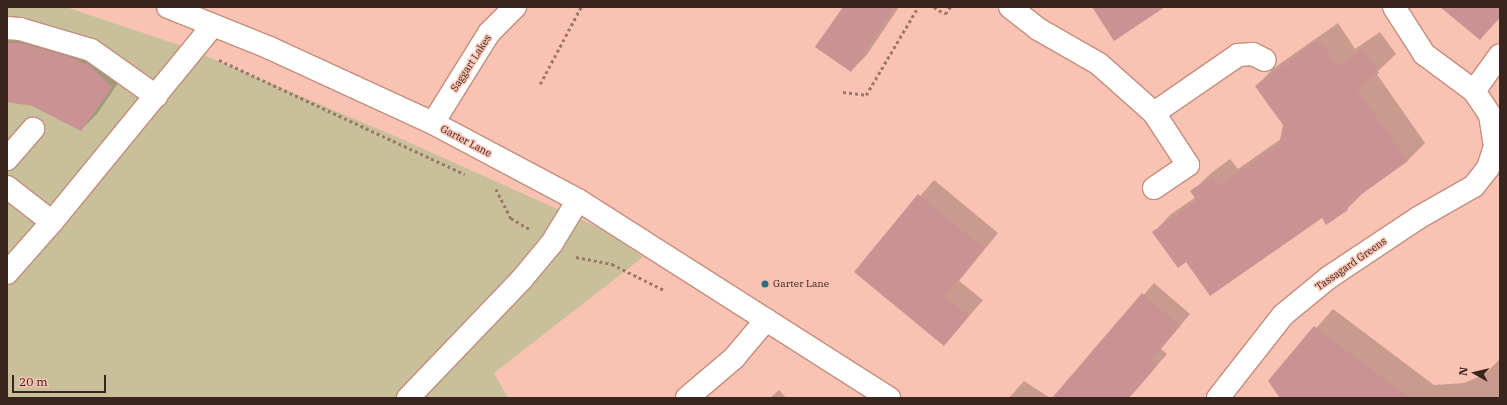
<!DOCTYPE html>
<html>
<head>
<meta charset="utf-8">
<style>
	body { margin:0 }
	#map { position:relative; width:1507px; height:405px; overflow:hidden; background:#fac2b2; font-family:"IBM Plex Serif",serif }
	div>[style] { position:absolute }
	.green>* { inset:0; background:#c8c09a }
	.shadow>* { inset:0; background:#0003 }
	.building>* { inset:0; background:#ca9293 }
	.path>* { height:2.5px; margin-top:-1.25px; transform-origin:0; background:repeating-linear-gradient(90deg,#9e776c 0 3px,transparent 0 6px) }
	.roads { filter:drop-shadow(1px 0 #c28e7e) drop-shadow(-1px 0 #c28e7e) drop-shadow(0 1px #c28e7e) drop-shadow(0 -1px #c28e7e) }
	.minor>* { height:22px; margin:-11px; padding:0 11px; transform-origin:11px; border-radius:11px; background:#fff }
	.dots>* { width:11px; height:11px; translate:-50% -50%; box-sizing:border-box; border:2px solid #fac2b2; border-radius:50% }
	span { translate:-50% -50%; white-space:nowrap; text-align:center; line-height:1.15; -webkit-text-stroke:3px #fac2b2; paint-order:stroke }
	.street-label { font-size:10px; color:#39241e }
	.poi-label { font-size:10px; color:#39241e }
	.left { translate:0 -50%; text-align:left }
	.frame { position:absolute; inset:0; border:8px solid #39241e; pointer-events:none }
	.north { position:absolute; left:1455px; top:353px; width:40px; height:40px; -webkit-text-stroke:3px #fac2b2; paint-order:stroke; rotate:278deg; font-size:11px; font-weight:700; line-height:16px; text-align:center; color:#39241e }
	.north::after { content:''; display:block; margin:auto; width:14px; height:18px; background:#39241e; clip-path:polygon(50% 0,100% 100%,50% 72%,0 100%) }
	.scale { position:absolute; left:12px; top:375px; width:94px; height:18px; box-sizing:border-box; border:2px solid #39241e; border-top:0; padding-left:5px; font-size:12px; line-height:14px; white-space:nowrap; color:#39241e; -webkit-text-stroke:3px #fac2b2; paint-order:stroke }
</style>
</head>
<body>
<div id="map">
	<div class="green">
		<div style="clip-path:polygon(7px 7px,66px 7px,185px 47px,390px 134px,604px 230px,643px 257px,494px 373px,508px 398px,7px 398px)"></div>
	</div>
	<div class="shadow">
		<div style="clip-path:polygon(844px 7px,899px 7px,866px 56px,851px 71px)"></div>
		<div style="clip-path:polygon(1442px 7px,1500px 7px,1500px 18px,1480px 39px)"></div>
		<div style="clip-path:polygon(1338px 23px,1355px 49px,1380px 32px,1396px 54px,1376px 73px,1425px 143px,1407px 161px,1365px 191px,1347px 209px,1187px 260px,1154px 232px,1171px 214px,1196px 197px,1192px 192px,1210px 174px,1230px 159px,1238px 169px,1281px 139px,1284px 125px,1256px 86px,1274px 68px)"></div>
		<div style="clip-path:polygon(7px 28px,127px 70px,97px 114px,81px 130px,32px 105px,7px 101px)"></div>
		<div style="clip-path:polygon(934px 180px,998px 233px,959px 281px,983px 300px,944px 345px,855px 272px)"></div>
		<div style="clip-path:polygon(1154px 283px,1190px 314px,1161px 349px,1167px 354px,1138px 388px,1128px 398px,1054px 398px)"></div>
		<div style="clip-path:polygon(1333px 309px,1434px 385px,1464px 383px,1485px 374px,1500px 359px,1500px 398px,1282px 398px,1270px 381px)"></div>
		<div style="clip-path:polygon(1024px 381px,1050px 398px,1009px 398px)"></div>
		<div style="clip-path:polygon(779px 390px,786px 398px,770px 398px)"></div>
	</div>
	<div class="building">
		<div style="clip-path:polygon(843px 7px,895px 7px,851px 72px,815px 47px)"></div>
		<div style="clip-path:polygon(1092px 7px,1165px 7px,1114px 41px)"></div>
		<div style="clip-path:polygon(1440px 7px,1500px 7px,1500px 16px,1480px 40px)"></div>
		<div style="clip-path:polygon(1319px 40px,1337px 66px,1362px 49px,1379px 73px,1356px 88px,1408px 161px,1345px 206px,1348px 210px,1326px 225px,1322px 218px,1210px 296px,1186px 262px,1178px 268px,1152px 232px,1197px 201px,1190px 191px,1212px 176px,1219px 186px,1279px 145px,1283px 125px,1255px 86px)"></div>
		<div style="clip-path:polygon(7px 43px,20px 43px,67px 56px,90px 66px,112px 87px,81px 131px,32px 106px,7px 102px)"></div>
		<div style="clip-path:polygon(918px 194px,984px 248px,945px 296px,969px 316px,944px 346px,854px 272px)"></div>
		<div style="clip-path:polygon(1142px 293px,1180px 326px,1151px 360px,1157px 365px,1129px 398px,1052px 398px)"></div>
		<div style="clip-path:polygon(1314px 326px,1410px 398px,1280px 398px,1268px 381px)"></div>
	</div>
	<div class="path">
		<div style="left:934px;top:7px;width:13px;rotate:32deg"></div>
		<div style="left:945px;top:14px;width:9px;rotate:-54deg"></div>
		<div style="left:219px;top:60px;width:271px;rotate:24.9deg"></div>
		<div style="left:540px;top:84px;width:87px;rotate:-62deg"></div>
		<div style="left:843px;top:92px;width:23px;rotate:7deg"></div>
		<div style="left:866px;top:95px;width:102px;rotate:-59.4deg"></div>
		<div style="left:496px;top:189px;width:33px;rotate:63deg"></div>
		<div style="left:511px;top:218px;width:21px;rotate:31deg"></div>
		<div style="left:576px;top:257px;width:37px;rotate:11deg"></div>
		<div style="left:612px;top:264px;width:58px;rotate:26.6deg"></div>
	</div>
	<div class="roads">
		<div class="minor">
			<div style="left:168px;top:7px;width:110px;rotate:21.9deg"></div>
			<div style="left:270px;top:48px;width:179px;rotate:24.7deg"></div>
			<div style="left:433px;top:123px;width:164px;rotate:28deg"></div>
			<div style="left:578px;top:200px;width:369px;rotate:32.5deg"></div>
			<div style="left:1010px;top:7px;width:36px;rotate:38deg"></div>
			<div style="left:1038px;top:29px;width:70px;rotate:29.8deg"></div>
			<div style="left:1099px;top:64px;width:74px;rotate:41.7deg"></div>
			<div style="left:1154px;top:113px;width:62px;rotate:56.8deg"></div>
			<div style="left:1188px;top:165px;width:41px;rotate:145.9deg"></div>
			<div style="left:1394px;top:7px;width:56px;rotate:57.4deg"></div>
			<div style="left:1424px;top:54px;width:62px;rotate:36.5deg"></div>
			<div style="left:1474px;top:91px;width:29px;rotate:56deg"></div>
			<div style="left:1490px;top:115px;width:32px;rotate:81deg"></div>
			<div style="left:1495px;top:147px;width:5px"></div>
			<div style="left:7px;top:28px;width:13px;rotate:4deg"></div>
			<div style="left:20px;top:29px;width:74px;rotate:16.5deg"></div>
			<div style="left:91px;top:50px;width:80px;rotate:35.3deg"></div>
			<div style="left:1474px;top:91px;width:44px;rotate:-54.2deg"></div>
			<div style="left:1154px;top:113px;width:102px;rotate:-34.6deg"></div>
			<div style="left:1238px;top:55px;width:15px;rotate:-4deg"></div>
			<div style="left:1253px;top:54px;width:13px;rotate:27deg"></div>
			<div style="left:433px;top:123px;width:106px;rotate:-58.1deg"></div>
			<div style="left:489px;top:33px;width:37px;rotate:-45deg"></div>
			<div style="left:7px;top:159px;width:40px;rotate:-49deg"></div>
			<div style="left:7px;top:187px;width:57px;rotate:37.9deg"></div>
			<div style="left:7px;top:273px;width:68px;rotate:-48.6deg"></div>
			<div style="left:52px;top:222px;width:254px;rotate:-50.7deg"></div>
			<div style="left:408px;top:398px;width:165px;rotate:-46.2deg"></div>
			<div style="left:522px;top:279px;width:47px;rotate:-50.2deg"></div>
			<div style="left:552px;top:243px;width:50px;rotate:-58.8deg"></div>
			<div style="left:687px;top:398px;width:62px;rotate:-40.4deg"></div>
			<div style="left:734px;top:358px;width:50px;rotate:-49.9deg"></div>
			<div style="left:1218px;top:398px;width:105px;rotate:-51.9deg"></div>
			<div style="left:1283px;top:315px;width:58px;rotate:-39.4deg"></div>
			<div style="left:1328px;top:278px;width:108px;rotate:-33.7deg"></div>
			<div style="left:1418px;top:218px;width:64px;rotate:-29.7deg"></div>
			<div style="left:1474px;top:186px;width:23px;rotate:-52deg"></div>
			<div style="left:1488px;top:168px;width:22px;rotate:-72deg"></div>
		</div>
	</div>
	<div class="dots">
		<div style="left:765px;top:284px;background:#296d7e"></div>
	</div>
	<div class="street-label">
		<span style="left:471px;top:63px;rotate:-57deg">Saggart Lakes</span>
		<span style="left:466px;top:141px;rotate:28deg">Garter Lane</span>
		<span style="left:1351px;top:264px;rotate:-35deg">Tassagard Greens</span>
	</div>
	<div class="poi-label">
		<span class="left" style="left:773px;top:284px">Garter Lane</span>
	</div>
	<div class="frame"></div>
	<div class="north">N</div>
	<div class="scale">20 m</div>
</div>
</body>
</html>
